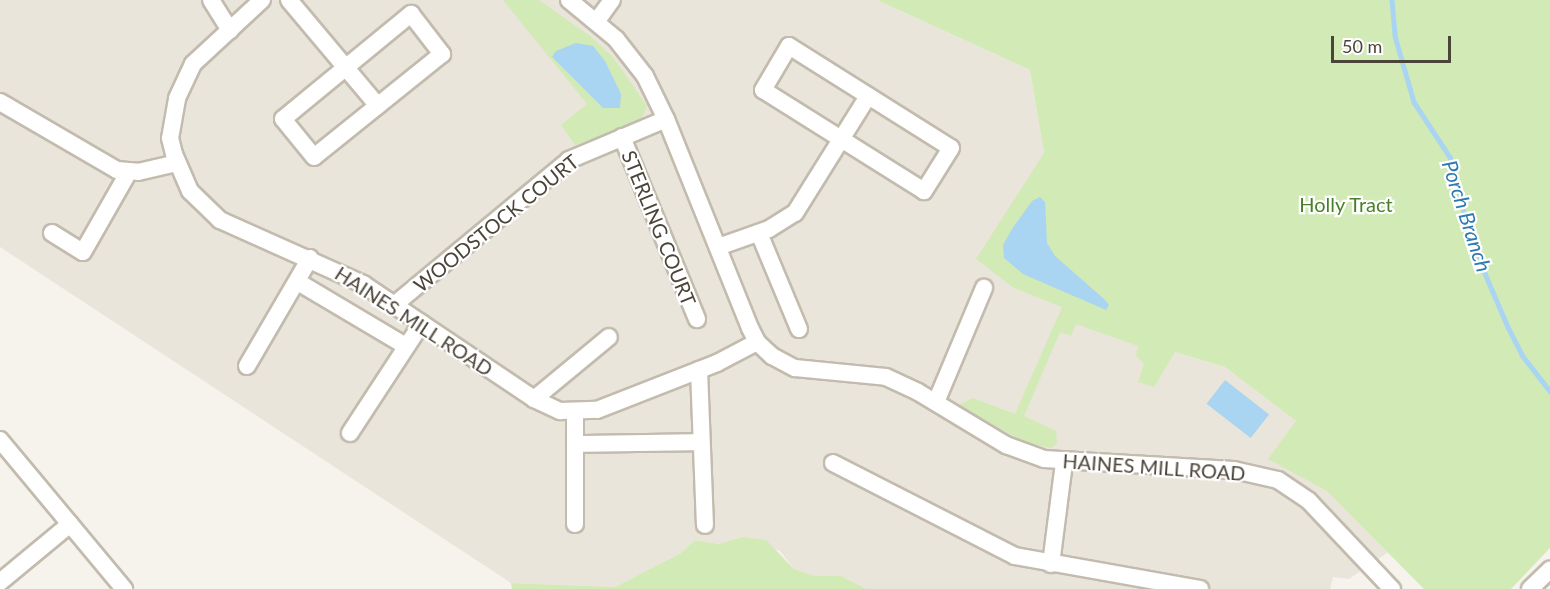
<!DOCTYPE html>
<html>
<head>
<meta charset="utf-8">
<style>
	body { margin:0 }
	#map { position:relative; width:1550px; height:589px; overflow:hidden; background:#f6f3ec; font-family:Lato,sans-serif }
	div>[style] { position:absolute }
	.residential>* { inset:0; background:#eae5da }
	.green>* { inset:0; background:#d2eab5 }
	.water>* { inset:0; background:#a9d4f2; transform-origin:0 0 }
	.stream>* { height:4.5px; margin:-2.25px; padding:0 2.25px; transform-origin:2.25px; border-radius:2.25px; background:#a9d4f2 }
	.roads { filter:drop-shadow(2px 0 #c2bbae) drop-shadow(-2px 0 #c2bbae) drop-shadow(0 2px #c2bbae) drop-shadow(0 -2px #c2bbae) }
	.minor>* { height:16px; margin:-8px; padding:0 8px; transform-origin:8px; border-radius:8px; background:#fff }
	span { translate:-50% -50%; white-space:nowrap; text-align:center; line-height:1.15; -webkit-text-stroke:4.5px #fff; paint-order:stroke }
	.park-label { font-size:20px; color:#4a7f2a }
	.street-label { font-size:20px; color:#4b4439 }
	.water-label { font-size:21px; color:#2e7ab2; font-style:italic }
	.scale { position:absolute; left:1331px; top:36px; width:120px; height:27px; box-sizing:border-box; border:3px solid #4b4439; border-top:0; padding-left:8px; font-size:18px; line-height:21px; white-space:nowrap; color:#4b4439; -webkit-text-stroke:4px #fff; paint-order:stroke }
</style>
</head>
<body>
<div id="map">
	<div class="residential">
		<div style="clip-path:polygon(0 0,877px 0,1030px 70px,1044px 153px,1175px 352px,1225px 367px,1399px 499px,1390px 551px,1349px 579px,1333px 577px,1330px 589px,867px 589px,841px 576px,815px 576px,794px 569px,780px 551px,742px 537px,719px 544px,695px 540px,681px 553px,615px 587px,511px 583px,0 247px)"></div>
	</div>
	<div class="green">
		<div style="clip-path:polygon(503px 0,539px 0,590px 36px,613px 57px,647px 106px,642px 118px,632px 125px,575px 145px,561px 125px,587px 104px)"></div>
		<div style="clip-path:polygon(877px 0,1550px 0,1550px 548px,1511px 589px,1424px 589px,1327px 491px,1268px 459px,1296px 421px,1225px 367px,1175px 352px,1154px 387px,1138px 382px,1144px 364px,1136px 356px,1138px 346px,1076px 324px,1071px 336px,1060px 332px,1024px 416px,1056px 431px,1057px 444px,1051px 448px,1024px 442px,959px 405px,973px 398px,1015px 414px,1062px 307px,1014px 288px,976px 259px,1044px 153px,1030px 70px)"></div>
		<div style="clip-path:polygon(742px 537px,766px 540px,794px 569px,815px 576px,841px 576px,867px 589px,512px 589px,511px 583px,615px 587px,681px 553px,695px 540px,719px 544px)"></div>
	</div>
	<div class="water">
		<div style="clip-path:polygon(576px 43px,593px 46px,605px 61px,621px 94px,620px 108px,603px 108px,552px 57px,556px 51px)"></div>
		<div style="clip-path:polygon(1040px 197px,1045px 202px,1047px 243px,1055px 256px,1104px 299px,1109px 305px,1106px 310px,1023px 274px,1004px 258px,1003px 245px,1012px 229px,1032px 201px)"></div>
		<div style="left:1225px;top:380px;width:56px;height:30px;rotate:38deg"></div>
	</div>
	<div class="stream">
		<div style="left:1392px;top:0;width:36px;rotate:85deg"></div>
		<div style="left:1395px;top:36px;width:69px;rotate:73.9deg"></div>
		<div style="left:1414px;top:102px;width:66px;rotate:56.8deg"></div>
		<div style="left:1450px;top:157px;width:89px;rotate:75.7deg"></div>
		<div style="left:1472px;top:243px;width:91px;rotate:66.8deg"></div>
		<div style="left:1508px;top:327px;width:31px;rotate:63deg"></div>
		<div style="left:1522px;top:355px;width:46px;rotate:52.1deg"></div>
	</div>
	<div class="roads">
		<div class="minor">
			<div style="left:211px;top:0;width:36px;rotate:58deg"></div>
			<div style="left:262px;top:0;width:94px;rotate:137.2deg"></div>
			<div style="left:193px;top:64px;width:38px;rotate:115deg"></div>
			<div style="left:177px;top:99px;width:40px;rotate:100deg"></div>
			<div style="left:170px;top:138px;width:16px;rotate:76deg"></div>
			<div style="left:174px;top:154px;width:40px;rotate:66.6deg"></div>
			<div style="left:190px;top:191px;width:42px;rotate:44deg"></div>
			<div style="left:220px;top:220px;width:157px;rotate:24.1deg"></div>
			<div style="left:363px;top:284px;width:206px;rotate:33.9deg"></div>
			<div style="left:534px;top:399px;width:29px;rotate:25deg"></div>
			<div style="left:560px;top:411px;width:37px;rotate:-2deg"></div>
			<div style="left:597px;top:410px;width:129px;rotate:-21.4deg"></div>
			<div style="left:717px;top:363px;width:45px;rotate:-27.7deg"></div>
			<div style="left:289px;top:0;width:138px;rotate:50deg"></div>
			<div style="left:569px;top:0;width:61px;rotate:39.7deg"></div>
			<div style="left:616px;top:39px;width:47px;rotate:51.9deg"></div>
			<div style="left:645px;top:76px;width:48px;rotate:64deg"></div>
			<div style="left:666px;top:119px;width:225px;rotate:68.1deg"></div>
			<div style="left:750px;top:328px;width:16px;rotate:63deg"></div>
			<div style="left:757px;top:342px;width:21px;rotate:43deg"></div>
			<div style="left:772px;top:356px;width:26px;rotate:28deg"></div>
			<div style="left:795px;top:368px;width:91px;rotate:5.6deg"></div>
			<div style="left:886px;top:377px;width:35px;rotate:25deg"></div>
			<div style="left:918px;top:392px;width:103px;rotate:31.1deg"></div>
			<div style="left:1006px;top:445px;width:40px;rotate:20.2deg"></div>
			<div style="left:1044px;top:459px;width:190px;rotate:3.3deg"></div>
			<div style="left:1234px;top:470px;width:45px;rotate:12.8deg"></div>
			<div style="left:1278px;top:480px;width:37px;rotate:34deg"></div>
			<div style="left:1309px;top:501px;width:121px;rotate:46.7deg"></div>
			<div style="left:411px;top:14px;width:51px;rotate:52.2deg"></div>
			<div style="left:442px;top:54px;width:164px;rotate:141.2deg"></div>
			<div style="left:314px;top:157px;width:49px;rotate:-129.2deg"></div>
			<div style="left:283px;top:119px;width:166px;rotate:-39.4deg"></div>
			<div style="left:596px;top:22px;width:27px;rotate:-54deg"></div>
			<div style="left:789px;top:46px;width:191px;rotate:32.2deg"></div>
			<div style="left:951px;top:148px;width:51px;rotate:122.1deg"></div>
			<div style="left:924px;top:191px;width:190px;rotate:-147.9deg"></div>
			<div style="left:763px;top:90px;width:51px;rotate:-59.4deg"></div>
			<div style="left:0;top:102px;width:135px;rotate:30.2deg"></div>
			<div style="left:117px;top:170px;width:21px;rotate:5deg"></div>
			<div style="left:138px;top:172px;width:40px;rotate:-13deg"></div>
			<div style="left:622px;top:137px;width:197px;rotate:67.6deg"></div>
			<div style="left:52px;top:233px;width:36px;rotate:32deg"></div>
			<div style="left:83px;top:252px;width:91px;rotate:-60.3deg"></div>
			<div style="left:759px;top:233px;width:104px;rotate:67.4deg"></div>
			<div style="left:718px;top:247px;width:54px;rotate:-19.4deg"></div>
			<div style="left:769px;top:229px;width:31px;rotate:-32deg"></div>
			<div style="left:795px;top:213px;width:138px;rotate:-58deg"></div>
			<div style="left:298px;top:282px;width:126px;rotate:30.7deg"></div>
			<div style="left:394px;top:305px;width:227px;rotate:-39.6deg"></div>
			<div style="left:569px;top:160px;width:105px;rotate:-22.9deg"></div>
			<div style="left:247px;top:366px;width:125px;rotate:-59.7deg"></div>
			<div style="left:699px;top:370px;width:155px;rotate:87.8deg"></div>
			<div style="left:534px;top:399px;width:97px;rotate:-39.6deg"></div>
			<div style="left:936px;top:402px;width:124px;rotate:-67.2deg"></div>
			<div style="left:350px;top:433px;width:131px;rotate:-56.8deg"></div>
			<div style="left:0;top:440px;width:194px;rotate:50.2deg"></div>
			<div style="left:575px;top:444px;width:126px;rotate:-0.9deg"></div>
			<div style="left:833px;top:463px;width:204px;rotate:27.1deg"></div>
			<div style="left:1015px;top:556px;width:188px;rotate:10.1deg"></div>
			<div style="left:575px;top:524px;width:111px;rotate:-90deg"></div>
			<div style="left:1051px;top:564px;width:103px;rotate:-82.7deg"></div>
			<div style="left:0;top:582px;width:91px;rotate:-39.6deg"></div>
			<div style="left:1530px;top:589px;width:28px;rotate:-44deg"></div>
		</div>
	</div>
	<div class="park-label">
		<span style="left:1346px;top:204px">Holly Tract</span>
	</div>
	<div class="street-label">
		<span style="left:496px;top:223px;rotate:-39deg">WOODSTOCK COURT</span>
		<span style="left:659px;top:228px;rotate:68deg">STERLING COURT</span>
		<span style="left:414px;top:321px;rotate:33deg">HAINES MILL ROAD</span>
		<span style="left:1154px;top:467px;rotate:4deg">HAINES MILL ROAD</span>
	</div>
	<div class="water-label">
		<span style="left:1467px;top:216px;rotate:72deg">Porch Branch</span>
	</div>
	<div class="scale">50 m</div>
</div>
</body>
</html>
